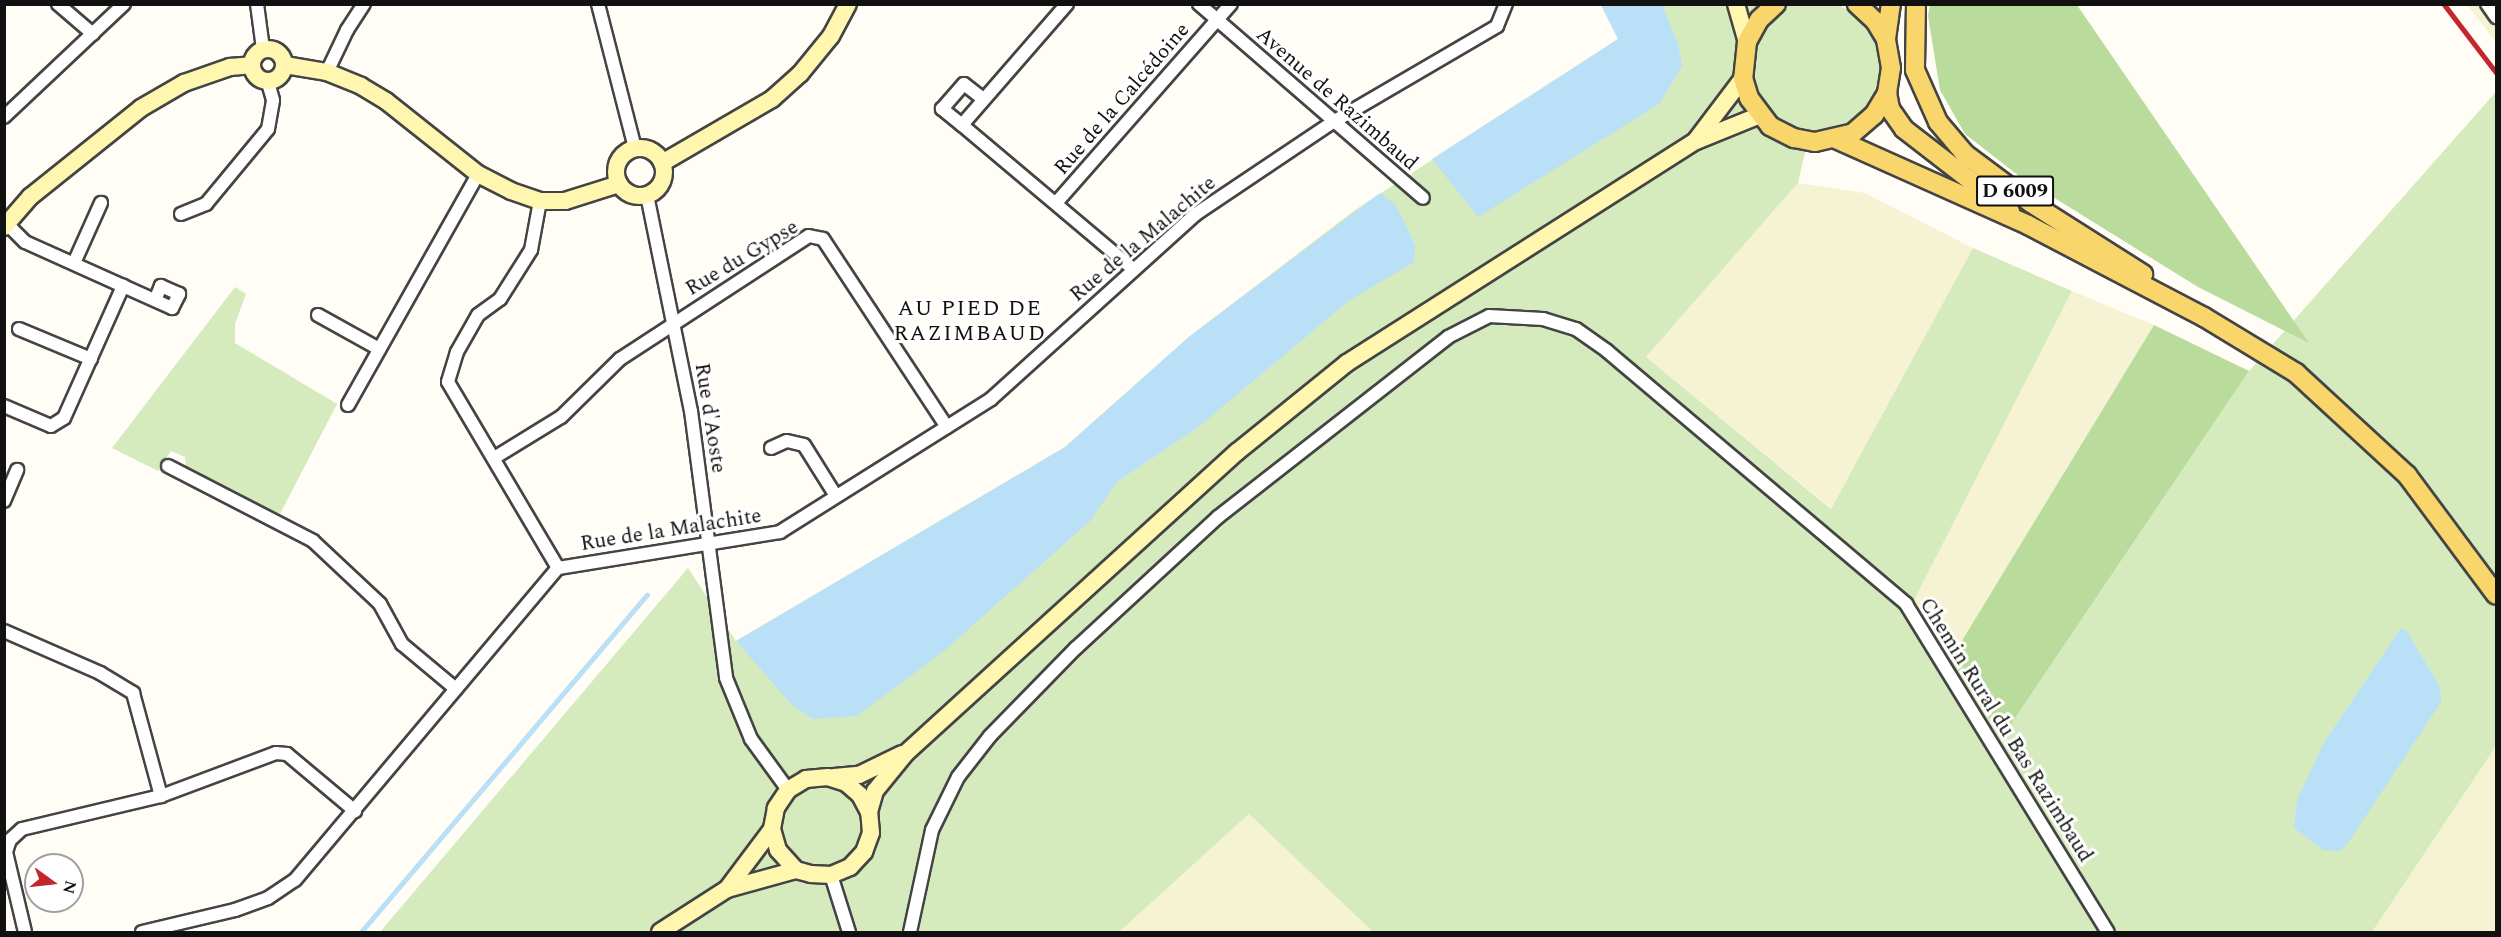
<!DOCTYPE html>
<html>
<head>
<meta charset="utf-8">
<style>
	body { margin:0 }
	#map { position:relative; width:2501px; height:937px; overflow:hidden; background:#fffdf5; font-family:Spectral,serif }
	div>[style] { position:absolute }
	.farmland>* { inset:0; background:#f6f3d4 }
	.green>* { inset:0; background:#d5ebbd }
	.forest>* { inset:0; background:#b9dc9c }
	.water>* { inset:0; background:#b9e0f7 }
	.stream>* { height:4.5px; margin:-2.25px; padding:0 2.25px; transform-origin:2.25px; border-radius:2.25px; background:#b9e0f7 }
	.roads { filter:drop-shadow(2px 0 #444) drop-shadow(-2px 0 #444) drop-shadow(0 2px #444) drop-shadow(0 -2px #444) }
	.street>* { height:12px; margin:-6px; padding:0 6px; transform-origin:6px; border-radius:6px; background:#fff }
	.secondary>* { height:16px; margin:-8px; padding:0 8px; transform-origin:8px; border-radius:8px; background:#fff6b0 }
	.secondary>.ring { margin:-8px; padding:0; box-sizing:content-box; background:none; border:16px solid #fff6b0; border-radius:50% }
	.primary>* { height:18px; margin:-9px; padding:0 9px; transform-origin:9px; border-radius:9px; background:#f9d66b }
	.rail>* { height:4.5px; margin:-2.25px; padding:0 2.25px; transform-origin:2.25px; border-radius:2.25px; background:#c4262e }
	span { translate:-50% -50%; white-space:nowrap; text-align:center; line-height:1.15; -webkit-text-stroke:6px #fff; paint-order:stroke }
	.shield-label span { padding:2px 4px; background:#fff; border:2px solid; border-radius:4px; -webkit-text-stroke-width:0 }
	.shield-label { font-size:20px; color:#111; font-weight:700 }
	.street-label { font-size:21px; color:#111 }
	.neighbourhood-label { font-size:22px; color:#111; letter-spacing:1.5px }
	.frame { position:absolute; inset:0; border:6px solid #111; pointer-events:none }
	.north { position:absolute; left:24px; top:853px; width:60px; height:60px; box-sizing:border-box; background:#fff; border:2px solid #a0a0a0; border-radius:50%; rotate:105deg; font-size:16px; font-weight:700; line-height:24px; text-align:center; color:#111 }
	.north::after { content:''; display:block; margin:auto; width:21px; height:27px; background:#c4262e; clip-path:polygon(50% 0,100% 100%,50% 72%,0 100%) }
</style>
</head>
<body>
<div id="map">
	<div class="farmland">
		<div style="clip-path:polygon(2467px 5px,2496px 5px,2496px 43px,2476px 16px)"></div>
		<div style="clip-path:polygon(1798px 183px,1865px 193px,1973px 248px,1832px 509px,1646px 357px)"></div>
		<div style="clip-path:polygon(2072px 291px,2154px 325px,1949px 662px,1910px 608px)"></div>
		<div style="clip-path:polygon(2496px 746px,2496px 932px,2372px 932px)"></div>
		<div style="clip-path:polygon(1249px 814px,1373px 932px,1119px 932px)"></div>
	</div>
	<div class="green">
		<div style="clip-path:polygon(1601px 5px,1839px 5px,1859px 18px,1877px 43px,1880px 78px,1871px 102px,1848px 124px,1810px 131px,1798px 183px,1646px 357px,1831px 509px,1973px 248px,2072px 291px,1910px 608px,2003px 736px,2249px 371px,2495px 93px,2496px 746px,2372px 932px,1373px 932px,1249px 814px,1119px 932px,380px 932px,688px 568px,736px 641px,1065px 447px,1190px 336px,1355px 210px,1618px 39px)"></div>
		<div style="clip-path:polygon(235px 287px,246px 294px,235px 324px,235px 343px,337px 404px,280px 514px,186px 470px,185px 457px,171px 451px,158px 471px,112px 448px)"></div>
	</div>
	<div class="forest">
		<div style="clip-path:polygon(1930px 5px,2077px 5px,2309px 343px,2198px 287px,2019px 176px,1965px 134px,1940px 90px,1928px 16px)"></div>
		<div style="clip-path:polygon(2154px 325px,2249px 371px,2003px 736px,1949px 662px)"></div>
	</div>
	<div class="water">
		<div style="clip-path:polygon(1601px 5px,1662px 5px,1678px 43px,1682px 66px,1659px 104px,1478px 217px,1432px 159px,1618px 39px)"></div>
		<div style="clip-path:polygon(1380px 193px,1395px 204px,1409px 231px,1415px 246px,1414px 262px,1350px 300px,1197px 428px,1118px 481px,1090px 521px,944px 651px,857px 716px,812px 719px,791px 704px,736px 641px,1065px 447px,1190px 336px)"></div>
		<div style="clip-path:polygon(2401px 628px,2406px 630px,2440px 687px,2441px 702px,2348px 843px,2340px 851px,2323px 850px,2294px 828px,2297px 800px,2323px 744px)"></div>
	</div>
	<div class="stream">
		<div style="left:361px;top:932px;width:442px;rotate:-49.7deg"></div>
	</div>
	<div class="roads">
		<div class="street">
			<div style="left:58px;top:4px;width:46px;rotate:40.6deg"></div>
			<div style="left:257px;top:4px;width:45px;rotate:82.4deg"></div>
			<div style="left:598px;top:4px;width:149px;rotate:75.6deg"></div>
			<div style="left:1067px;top:4px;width:160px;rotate:131deg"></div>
			<div style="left:962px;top:125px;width:224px;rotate:40.1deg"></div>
			<div style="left:1199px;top:4px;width:296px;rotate:40.9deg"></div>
			<div style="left:2487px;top:4px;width:16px;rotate:55deg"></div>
			<div style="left:327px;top:72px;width:47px;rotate:-64.5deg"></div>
			<div style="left:347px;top:30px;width:31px;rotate:-57deg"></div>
			<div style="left:4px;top:117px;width:165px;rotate:-43.3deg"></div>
			<div style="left:962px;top:125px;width:26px;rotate:-141deg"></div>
			<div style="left:942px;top:109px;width:33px;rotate:-49deg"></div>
			<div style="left:964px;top:84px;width:24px;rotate:38deg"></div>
			<div style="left:647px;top:195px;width:220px;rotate:78.5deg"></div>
			<div style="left:691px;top:411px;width:269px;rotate:82.5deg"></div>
			<div style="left:726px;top:678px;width:66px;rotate:67.7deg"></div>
			<div style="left:751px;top:739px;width:63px;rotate:54deg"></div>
			<div style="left:540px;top:201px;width:50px;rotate:100.4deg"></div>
			<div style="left:531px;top:250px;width:58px;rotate:122.3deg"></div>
			<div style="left:500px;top:299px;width:27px;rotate:144deg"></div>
			<div style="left:478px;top:315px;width:43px;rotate:119.6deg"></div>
			<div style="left:457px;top:352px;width:31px;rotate:107deg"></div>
			<div style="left:448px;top:382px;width:216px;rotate:59.4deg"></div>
			<div style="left:1056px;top:203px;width:265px;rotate:-48.7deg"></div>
			<div style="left:181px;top:214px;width:27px;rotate:-22deg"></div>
			<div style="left:206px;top:204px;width:97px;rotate:-50.4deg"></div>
			<div style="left:268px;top:129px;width:29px;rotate:-80deg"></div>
			<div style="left:273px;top:100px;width:19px;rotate:-106deg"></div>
			<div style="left:74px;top:263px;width:66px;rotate:-65.8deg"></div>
			<div style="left:123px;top:286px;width:54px;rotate:24.2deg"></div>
			<div style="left:172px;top:308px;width:16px;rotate:-63deg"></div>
			<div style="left:179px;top:294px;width:20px;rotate:-156deg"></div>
			<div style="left:161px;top:286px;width:15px;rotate:113deg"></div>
			<div style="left:318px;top:315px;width:70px;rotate:29.1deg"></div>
			<div style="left:19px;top:329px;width:78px;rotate:22.6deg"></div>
			<div style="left:348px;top:405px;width:265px;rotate:-60.6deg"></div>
			<div style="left:4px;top:406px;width:51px;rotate:23.1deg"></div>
			<div style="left:51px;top:426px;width:15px;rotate:-32deg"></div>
			<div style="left:64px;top:418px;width:145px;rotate:-65.9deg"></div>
			<div style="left:123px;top:286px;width:107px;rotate:-155.8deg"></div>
			<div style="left:25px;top:242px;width:25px;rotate:-135deg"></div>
			<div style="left:771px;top:448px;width:17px;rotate:-24deg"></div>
			<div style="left:787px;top:441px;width:17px;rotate:13deg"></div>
			<div style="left:804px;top:445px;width:60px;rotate:57.9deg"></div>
			<div style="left:494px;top:458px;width:79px;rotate:-31.5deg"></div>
			<div style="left:561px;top:417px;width:83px;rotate:-44.5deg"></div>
			<div style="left:620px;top:359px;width:225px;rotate:-33.1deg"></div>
			<div style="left:809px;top:236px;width:14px;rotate:12deg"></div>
			<div style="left:823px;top:239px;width:225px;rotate:56.6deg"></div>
			<div style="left:168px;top:466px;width:163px;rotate:27.3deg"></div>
			<div style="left:313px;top:541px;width:92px;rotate:43.2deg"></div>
			<div style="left:380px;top:604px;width:46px;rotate:61.2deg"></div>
			<div style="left:402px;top:644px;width:70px;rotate:39.8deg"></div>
			<div style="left:4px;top:501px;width:34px;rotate:-67deg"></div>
			<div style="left:4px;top:631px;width:105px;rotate:23.6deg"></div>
			<div style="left:100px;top:673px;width:39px;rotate:31deg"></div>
			<div style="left:133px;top:693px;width:107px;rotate:74.8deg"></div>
			<div style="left:831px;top:875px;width:60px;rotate:72.5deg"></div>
			<div style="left:25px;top:932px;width:82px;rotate:-103.4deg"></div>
			<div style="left:6px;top:852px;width:13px;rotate:-72deg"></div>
			<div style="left:10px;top:840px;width:16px;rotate:-43deg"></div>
			<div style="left:22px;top:829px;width:143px;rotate:-13.4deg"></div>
			<div style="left:161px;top:796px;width:123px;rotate:-20.5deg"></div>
			<div style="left:276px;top:753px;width:11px;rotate:5deg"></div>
			<div style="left:287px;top:754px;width:89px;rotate:40deg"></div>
			<div style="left:142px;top:932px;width:96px;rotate:-13.3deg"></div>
			<div style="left:235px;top:910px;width:35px;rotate:-20deg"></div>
			<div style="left:268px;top:898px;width:32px;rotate:-34deg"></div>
			<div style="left:295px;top:880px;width:408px;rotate:-49.9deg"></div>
			<div style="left:558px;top:568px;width:225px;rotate:-9.2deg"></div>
			<div style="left:780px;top:532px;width:249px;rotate:-32.2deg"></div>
			<div style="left:991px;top:399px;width:276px;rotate:-42.1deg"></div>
			<div style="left:1196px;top:214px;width:165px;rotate:-33.9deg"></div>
			<div style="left:1333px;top:122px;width:190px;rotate:-30.3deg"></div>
			<div style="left:1497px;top:26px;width:24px;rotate:-68deg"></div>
			<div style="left:910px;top:932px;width:104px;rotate:-77.8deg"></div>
			<div style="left:932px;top:830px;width:59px;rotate:-63.9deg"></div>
			<div style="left:958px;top:777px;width:52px;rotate:-52deg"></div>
			<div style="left:990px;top:736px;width:123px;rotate:-45.7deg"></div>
			<div style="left:1076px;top:648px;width:193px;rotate:-42.7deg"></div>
			<div style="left:1218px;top:517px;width:292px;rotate:-38deg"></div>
			<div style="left:1448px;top:337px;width:46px;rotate:-27.1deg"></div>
			<div style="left:1489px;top:316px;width:54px;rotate:3.2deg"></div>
			<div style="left:1543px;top:319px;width:34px;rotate:17deg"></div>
			<div style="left:1576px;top:329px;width:38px;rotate:35deg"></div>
			<div style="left:1607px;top:351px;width:392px;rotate:40.2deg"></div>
			<div style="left:1906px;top:604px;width:385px;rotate:58.4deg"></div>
		</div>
		<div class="secondary">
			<div style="left:1736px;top:4px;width:40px;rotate:74deg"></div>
			<div class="ring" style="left:252px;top:49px;width:16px;height:16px"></div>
			<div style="left:285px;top:65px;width:43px;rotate:9.5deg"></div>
			<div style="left:327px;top:72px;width:37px;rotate:22deg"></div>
			<div style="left:361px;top:86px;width:29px;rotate:31deg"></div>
			<div style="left:386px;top:101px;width:117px;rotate:38.4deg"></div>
			<div style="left:478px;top:174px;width:37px;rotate:27deg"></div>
			<div style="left:511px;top:191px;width:31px;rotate:19deg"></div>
			<div style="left:540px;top:201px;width:25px"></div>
			<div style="left:565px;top:201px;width:57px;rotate:-17.5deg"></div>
			<div style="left:1696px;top:140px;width:78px;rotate:-52.8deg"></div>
			<div class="ring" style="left:616px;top:148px;width:32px;height:32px"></div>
			<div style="left:662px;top:163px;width:127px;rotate:-30.2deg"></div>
			<div style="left:772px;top:99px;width:38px;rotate:-42deg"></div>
			<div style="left:800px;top:74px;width:49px;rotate:-50.8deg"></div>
			<div style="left:831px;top:36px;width:36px;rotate:-62deg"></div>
			<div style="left:4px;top:227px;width:40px;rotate:-49deg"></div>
			<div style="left:30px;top:197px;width:142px;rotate:-38.7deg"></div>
			<div style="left:141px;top:108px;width:50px;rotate:-30.2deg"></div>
			<div style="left:184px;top:83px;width:49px;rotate:-19.2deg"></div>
			<div style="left:230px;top:67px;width:21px;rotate:-5deg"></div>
			<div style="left:834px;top:777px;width:25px;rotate:-5deg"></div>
			<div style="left:859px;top:775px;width:48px;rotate:-26deg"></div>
			<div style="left:869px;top:812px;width:19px;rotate:-118deg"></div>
			<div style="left:860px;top:795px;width:18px;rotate:-139deg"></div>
			<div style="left:846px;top:783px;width:19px;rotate:-162deg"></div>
			<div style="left:828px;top:777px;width:22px;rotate:175deg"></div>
			<div style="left:806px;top:779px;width:21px;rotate:149deg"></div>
			<div style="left:788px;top:790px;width:22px;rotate:124deg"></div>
			<div style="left:776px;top:808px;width:21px;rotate:101deg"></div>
			<div style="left:772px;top:829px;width:22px;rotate:74deg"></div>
			<div style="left:778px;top:850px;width:27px;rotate:48deg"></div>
			<div style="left:796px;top:870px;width:16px;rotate:15deg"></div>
			<div style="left:811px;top:874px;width:20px;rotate:3deg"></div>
			<div style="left:831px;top:875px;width:21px;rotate:-23deg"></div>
			<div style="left:850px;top:867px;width:21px;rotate:-47deg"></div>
			<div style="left:864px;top:852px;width:20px;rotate:-70deg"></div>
			<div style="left:871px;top:833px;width:21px;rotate:-95deg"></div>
			<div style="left:869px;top:812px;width:22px;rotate:-74deg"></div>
			<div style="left:875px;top:791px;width:49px;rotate:-50.8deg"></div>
			<div style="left:906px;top:753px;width:447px;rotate:-42.3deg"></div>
			<div style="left:1237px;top:452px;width:141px;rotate:-39deg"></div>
			<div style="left:1347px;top:363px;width:414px;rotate:-32.5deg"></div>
			<div style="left:1696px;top:141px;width:69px;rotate:-22.1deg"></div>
			<div style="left:727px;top:889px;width:75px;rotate:-53.1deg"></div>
			<div style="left:660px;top:932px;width:80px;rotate:-32.7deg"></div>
			<div style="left:727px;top:889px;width:72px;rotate:-15.4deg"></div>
		</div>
		<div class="primary">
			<div style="left:1776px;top:4px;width:23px;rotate:137deg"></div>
			<div style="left:1759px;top:20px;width:25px;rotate:119deg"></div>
			<div style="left:1747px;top:42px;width:36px;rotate:96deg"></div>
			<div style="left:1743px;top:78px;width:21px;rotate:73deg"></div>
			<div style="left:1749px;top:98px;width:35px;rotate:53deg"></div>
			<div style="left:1770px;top:126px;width:27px;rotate:27deg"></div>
			<div style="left:1794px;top:138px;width:21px;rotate:11deg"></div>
			<div style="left:1815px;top:142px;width:39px;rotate:-13deg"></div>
			<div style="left:1853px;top:133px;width:28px;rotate:-41deg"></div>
			<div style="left:1874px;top:115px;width:26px;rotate:-59deg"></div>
			<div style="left:1887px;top:93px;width:25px;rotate:-81deg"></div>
			<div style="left:1891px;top:68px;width:29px;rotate:-100deg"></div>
			<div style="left:1886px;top:39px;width:21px;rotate:-121deg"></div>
			<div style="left:1875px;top:21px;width:25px;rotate:-137deg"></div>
			<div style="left:1916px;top:4px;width:66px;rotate:90.9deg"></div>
			<div style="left:1915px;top:70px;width:57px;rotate:66.1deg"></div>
			<div style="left:1938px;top:122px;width:42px;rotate:49.8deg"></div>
			<div style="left:1965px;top:154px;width:82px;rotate:36.6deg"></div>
			<div style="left:2031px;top:203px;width:133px;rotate:32.4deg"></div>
			<div style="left:1886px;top:39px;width:35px;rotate:-82deg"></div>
			<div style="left:1887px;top:93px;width:16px;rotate:79deg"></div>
			<div style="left:1890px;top:109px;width:24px;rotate:55deg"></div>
			<div style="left:1904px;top:129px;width:134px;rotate:37.7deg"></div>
			<div style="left:1836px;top:139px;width:210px;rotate:24.1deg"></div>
			<div style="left:2028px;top:225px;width:199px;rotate:27.6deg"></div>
			<div style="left:2204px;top:317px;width:108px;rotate:31.3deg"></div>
			<div style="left:2296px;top:373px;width:151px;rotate:42.6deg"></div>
			<div style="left:2407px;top:475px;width:149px;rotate:53.4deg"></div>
		</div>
	</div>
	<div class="rail">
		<div style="left:2444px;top:4px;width:86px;rotate:52.6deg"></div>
	</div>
	<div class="shield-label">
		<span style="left:2015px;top:191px">D 6009</span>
	</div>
	<div class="street-label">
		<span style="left:1122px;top:99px;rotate:-49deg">Rue de la Calcédoine</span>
		<span style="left:1337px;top:99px;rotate:41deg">Avenue de Razimbaud</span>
		<span style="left:1143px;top:239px;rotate:-40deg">Rue de la Malachite</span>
		<span style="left:742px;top:258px;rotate:-31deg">Rue du Gypse</span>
		<span style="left:710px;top:418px;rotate:81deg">Rue d'Aoste</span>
		<span style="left:671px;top:530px;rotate:-9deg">Rue de la Malachite</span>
		<span style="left:2006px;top:730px;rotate:58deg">Chemin Rural du Bas Razimbaud</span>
	</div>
	<div class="neighbourhood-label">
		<span style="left:970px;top:321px">AU PIED DE<br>RAZIMBAUD</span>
	</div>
	<div class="frame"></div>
	<div class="north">N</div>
</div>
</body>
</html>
